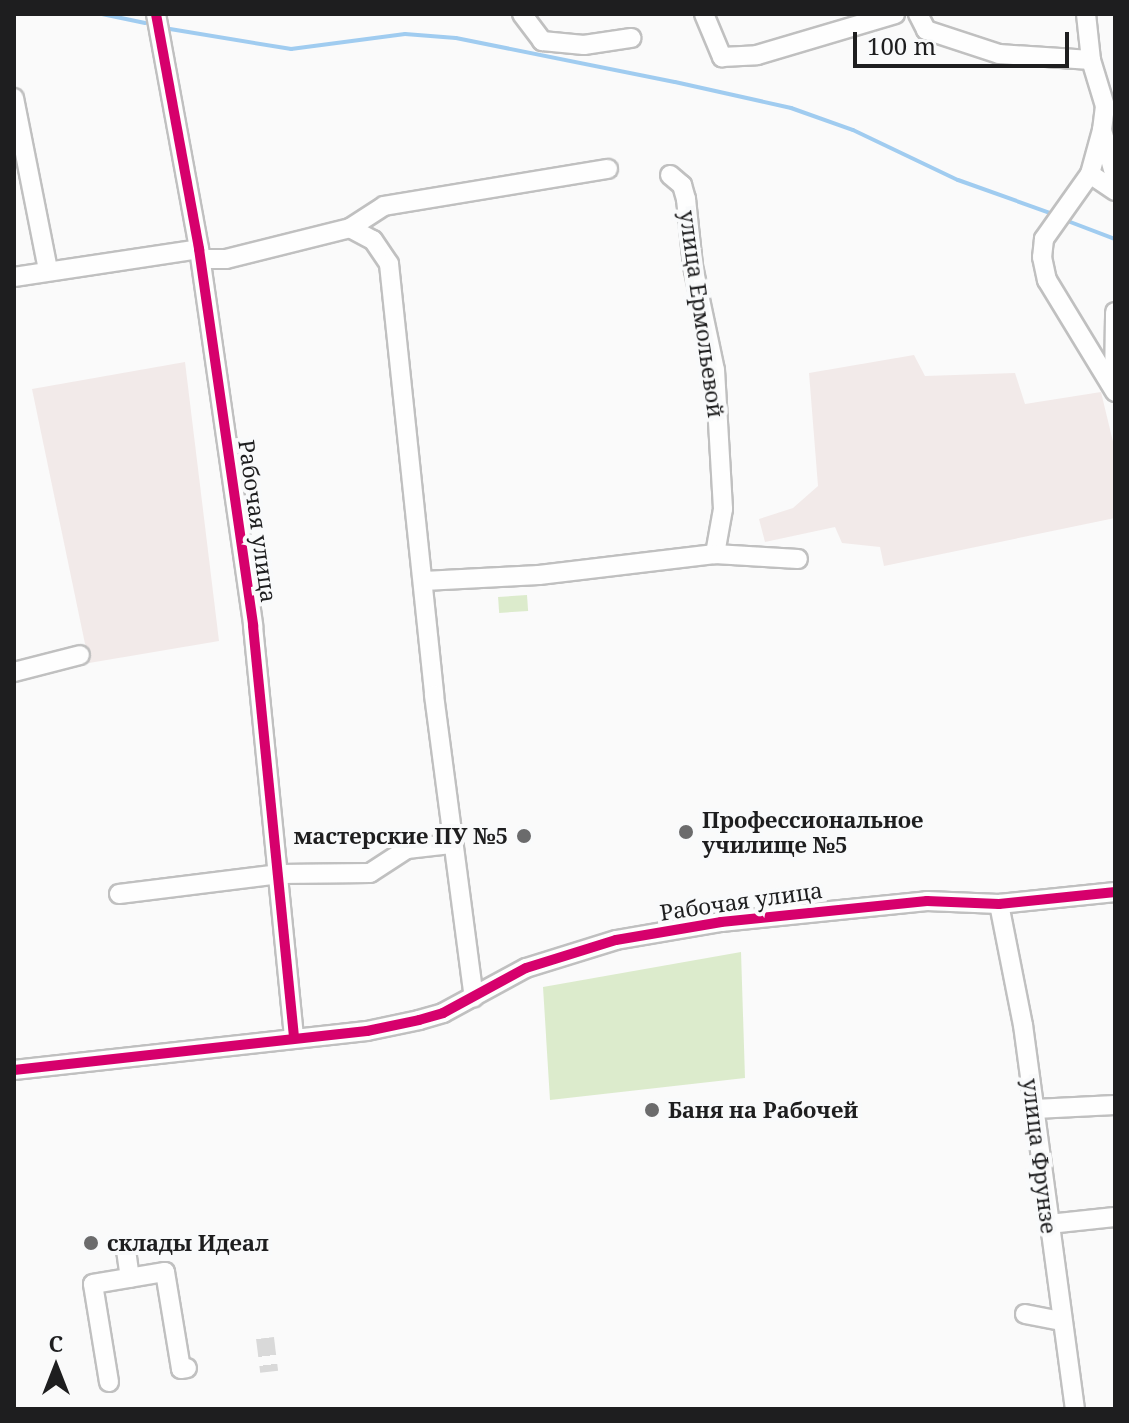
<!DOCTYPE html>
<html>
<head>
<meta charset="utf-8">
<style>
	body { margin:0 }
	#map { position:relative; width:1129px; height:1423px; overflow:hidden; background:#fafafa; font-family:"Noto Serif",serif }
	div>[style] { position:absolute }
	.industrial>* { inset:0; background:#f2eae9 }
	.green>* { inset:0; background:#dcebcc; transform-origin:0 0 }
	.stream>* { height:4px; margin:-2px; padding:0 2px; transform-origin:2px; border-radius:2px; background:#a0ccf0 }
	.minor-tunnel>* { height:18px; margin-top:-9px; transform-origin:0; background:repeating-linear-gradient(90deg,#d9d9d9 0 18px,transparent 0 27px) }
	.roads { filter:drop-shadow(2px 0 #c0c0c0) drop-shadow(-2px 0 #c0c0c0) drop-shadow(0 2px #c0c0c0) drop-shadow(0 -2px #c0c0c0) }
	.minor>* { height:18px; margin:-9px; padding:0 9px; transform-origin:9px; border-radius:9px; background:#fefefe }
	.cycleway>* { height:10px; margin:-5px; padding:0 5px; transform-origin:5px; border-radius:5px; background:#d6006c }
	.dots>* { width:22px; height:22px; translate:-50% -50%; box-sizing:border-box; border:4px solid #f9fafb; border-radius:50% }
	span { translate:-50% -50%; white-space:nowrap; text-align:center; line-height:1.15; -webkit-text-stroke:8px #f9fafb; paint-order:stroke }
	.street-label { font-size:22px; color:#1e1e1f }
	.poi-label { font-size:22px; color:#1e1e1f; font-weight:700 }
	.left { translate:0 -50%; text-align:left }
	.right { translate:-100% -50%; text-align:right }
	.frame { position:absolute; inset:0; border:16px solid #1e1e1f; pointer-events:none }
	.north { position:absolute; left:16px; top:1327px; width:80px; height:80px; -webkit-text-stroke:6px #f9fafb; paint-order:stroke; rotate:0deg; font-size:22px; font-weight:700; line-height:32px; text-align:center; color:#1e1e1f }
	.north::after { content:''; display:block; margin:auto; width:28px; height:36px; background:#1e1e1f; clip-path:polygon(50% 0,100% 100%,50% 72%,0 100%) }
	.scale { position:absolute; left:853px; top:32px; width:216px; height:36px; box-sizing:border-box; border:4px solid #1e1e1f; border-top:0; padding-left:10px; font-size:24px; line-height:28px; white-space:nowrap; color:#1e1e1f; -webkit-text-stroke:6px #f9fafb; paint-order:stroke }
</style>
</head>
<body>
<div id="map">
	<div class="industrial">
		<div style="clip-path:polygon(914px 355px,925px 376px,1015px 373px,1025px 404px,1101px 392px,1115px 450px,1115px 518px,884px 566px,880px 547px,842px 543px,835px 527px,765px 542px,759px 519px,793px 508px,818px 486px,809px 373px)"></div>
		<div style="clip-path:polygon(185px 362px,219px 641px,89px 663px,32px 389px)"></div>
	</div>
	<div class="green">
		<div style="left:527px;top:595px;width:16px;height:29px;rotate:86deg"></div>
		<div style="clip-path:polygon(741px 952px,745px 1078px,550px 1100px,543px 987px)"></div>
	</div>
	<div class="stream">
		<div style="left:102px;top:14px;width:44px;rotate:11.8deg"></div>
		<div style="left:170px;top:29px;width:123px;rotate:9.4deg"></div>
		<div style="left:291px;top:49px;width:115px;rotate:-7.5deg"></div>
		<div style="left:405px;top:34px;width:51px;rotate:4.5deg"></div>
		<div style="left:456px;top:38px;width:223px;rotate:11.4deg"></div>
		<div style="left:675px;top:82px;width:119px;rotate:12.6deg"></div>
		<div style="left:791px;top:108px;width:66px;rotate:19.5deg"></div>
		<div style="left:853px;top:130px;width:116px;rotate:25.5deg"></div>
		<div style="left:958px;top:180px;width:101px;rotate:19.7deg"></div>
		<div style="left:1065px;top:220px;width:53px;rotate:20.8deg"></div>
	</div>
	<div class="minor-tunnel">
		<div style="left:265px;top:1338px;width:34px;rotate:83deg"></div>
	</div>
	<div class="roads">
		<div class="minor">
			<div style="left:156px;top:14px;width:239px;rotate:79.6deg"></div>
			<div style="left:199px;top:249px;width:381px;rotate:81.8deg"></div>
			<div style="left:253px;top:626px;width:412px;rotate:84.3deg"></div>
			<div style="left:522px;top:14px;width:34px;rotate:53deg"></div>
			<div style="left:542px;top:41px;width:42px;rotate:5.4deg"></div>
			<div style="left:584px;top:45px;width:48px;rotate:-8.5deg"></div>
			<div style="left:704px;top:14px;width:47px;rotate:67.3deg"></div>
			<div style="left:722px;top:57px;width:35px;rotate:-3deg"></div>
			<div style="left:757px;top:55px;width:144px;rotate:-16.5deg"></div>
			<div style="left:918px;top:14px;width:18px;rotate:63deg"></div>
			<div style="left:926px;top:30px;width:77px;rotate:18.2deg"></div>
			<div style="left:999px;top:54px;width:92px;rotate:3.7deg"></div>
			<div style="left:1086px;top:14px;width:46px;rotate:83.8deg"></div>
			<div style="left:1091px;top:60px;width:48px;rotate:73.1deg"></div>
			<div style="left:1105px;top:106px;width:24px;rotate:97deg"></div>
			<div style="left:1102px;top:130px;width:49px;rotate:74.5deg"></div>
			<div style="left:14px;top:98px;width:175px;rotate:78.8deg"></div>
			<div style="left:1102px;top:130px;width:46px;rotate:105.3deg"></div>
			<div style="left:1090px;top:174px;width:80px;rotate:125.3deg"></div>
			<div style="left:1044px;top:239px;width:18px;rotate:96deg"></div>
			<div style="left:1042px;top:257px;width:24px;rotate:78deg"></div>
			<div style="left:1047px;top:280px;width:131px;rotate:58.7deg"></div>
			<div style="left:1090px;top:174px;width:30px;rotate:34deg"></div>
			<div style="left:670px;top:175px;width:16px;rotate:40deg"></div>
			<div style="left:682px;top:185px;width:15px;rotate:74deg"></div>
			<div style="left:686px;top:199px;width:67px;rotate:84deg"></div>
			<div style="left:693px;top:266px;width:106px;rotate:78.1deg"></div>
			<div style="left:715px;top:370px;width:139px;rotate:86.7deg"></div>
			<div style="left:723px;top:509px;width:46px;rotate:100.1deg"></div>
			<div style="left:350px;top:228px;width:26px;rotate:28deg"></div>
			<div style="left:373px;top:240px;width:29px;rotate:56deg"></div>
			<div style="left:389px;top:264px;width:433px;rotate:84deg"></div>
			<div style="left:434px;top:695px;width:305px;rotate:82.5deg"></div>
			<div style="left:201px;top:259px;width:25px"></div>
			<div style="left:226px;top:259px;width:128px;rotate:-14deg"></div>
			<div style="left:350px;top:228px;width:40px;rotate:-32.9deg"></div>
			<div style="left:384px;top:206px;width:227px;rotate:-9.4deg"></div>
			<div style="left:14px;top:277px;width:187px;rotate:-8.6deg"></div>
			<div style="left:1114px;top:388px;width:76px;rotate:-89.2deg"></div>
			<div style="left:424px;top:581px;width:115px;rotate:-3deg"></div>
			<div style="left:539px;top:575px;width:177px;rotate:-6.8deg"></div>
			<div style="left:715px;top:554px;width:83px;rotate:3.4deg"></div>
			<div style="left:14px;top:672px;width:68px;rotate:-14.4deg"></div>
			<div style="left:119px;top:894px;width:162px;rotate:-7.1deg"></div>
			<div style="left:280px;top:874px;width:90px;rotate:-0.6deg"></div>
			<div style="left:370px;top:873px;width:44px;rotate:-33deg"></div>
			<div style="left:407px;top:849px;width:44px;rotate:-6.5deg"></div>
			<div style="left:999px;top:904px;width:123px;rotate:78.8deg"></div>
			<div style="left:1023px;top:1025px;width:388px;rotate:82.3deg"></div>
			<div style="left:14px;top:1070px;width:355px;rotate:-6.3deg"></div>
			<div style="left:367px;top:1031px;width:53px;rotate:-11.9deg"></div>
			<div style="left:419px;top:1020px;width:25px;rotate:-16deg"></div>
			<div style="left:443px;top:1013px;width:94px;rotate:-28.5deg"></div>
			<div style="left:526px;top:968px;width:94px;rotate:-17.3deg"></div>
			<div style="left:616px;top:940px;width:107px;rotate:-9.7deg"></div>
			<div style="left:721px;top:922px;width:207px;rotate:-5.8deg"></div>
			<div style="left:927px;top:901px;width:72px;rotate:2.4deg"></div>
			<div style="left:999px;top:904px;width:117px;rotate:-5.9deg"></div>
			<div style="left:1035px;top:1109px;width:80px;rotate:-2.9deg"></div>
			<div style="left:1049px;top:1224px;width:66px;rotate:-6.1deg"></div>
			<div style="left:126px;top:1250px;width:28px;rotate:82deg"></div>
			<div style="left:1025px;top:1314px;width:38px;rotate:11deg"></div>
			<div style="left:109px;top:1382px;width:99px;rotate:-99.3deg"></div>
			<div style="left:93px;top:1284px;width:73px;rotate:-9.5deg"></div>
			<div style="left:165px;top:1272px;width:98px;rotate:80.6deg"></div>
			<div style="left:181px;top:1369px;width:6px;rotate:-9deg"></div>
		</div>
	</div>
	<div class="cycleway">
		<div style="left:156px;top:14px;width:239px;rotate:79.6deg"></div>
		<div style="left:199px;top:249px;width:381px;rotate:81.8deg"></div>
		<div style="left:253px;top:626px;width:412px;rotate:84.3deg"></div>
		<div style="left:14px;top:1070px;width:355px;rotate:-6.3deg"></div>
		<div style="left:367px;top:1031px;width:53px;rotate:-11.9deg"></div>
		<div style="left:419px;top:1020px;width:25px;rotate:-16deg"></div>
		<div style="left:443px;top:1013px;width:94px;rotate:-28.5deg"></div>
		<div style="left:526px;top:968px;width:94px;rotate:-17.3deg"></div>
		<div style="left:616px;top:940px;width:107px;rotate:-9.7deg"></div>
		<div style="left:721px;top:922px;width:207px;rotate:-5.8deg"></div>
		<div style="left:927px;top:901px;width:72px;rotate:2.4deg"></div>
		<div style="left:999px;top:904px;width:117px;rotate:-5.9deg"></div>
	</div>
	<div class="dots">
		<div style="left:686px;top:832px;background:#6b6b6c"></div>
		<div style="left:524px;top:836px;background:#6b6b6c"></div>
		<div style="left:652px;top:1110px;background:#6b6b6c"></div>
		<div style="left:91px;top:1243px;background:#6b6b6c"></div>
	</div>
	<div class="street-label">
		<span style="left:702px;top:314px;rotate:82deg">улица Ермольевой</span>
		<span style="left:258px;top:521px;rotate:82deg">Рабочая улица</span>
		<span style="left:741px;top:901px;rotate:-8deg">Рабочая улица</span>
		<span style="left:1040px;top:1156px;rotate:83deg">улица Фрунзе</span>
	</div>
	<div class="poi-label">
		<span class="left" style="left:702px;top:832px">Профессиональное<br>училище №5</span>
		<span class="right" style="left:508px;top:836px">мастерские ПУ №5</span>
		<span class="left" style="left:668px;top:1110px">Баня на Рабочей</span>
		<span class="left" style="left:107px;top:1243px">склады Идеал</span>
	</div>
	<div class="frame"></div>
	<div class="north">С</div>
	<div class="scale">100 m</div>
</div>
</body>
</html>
